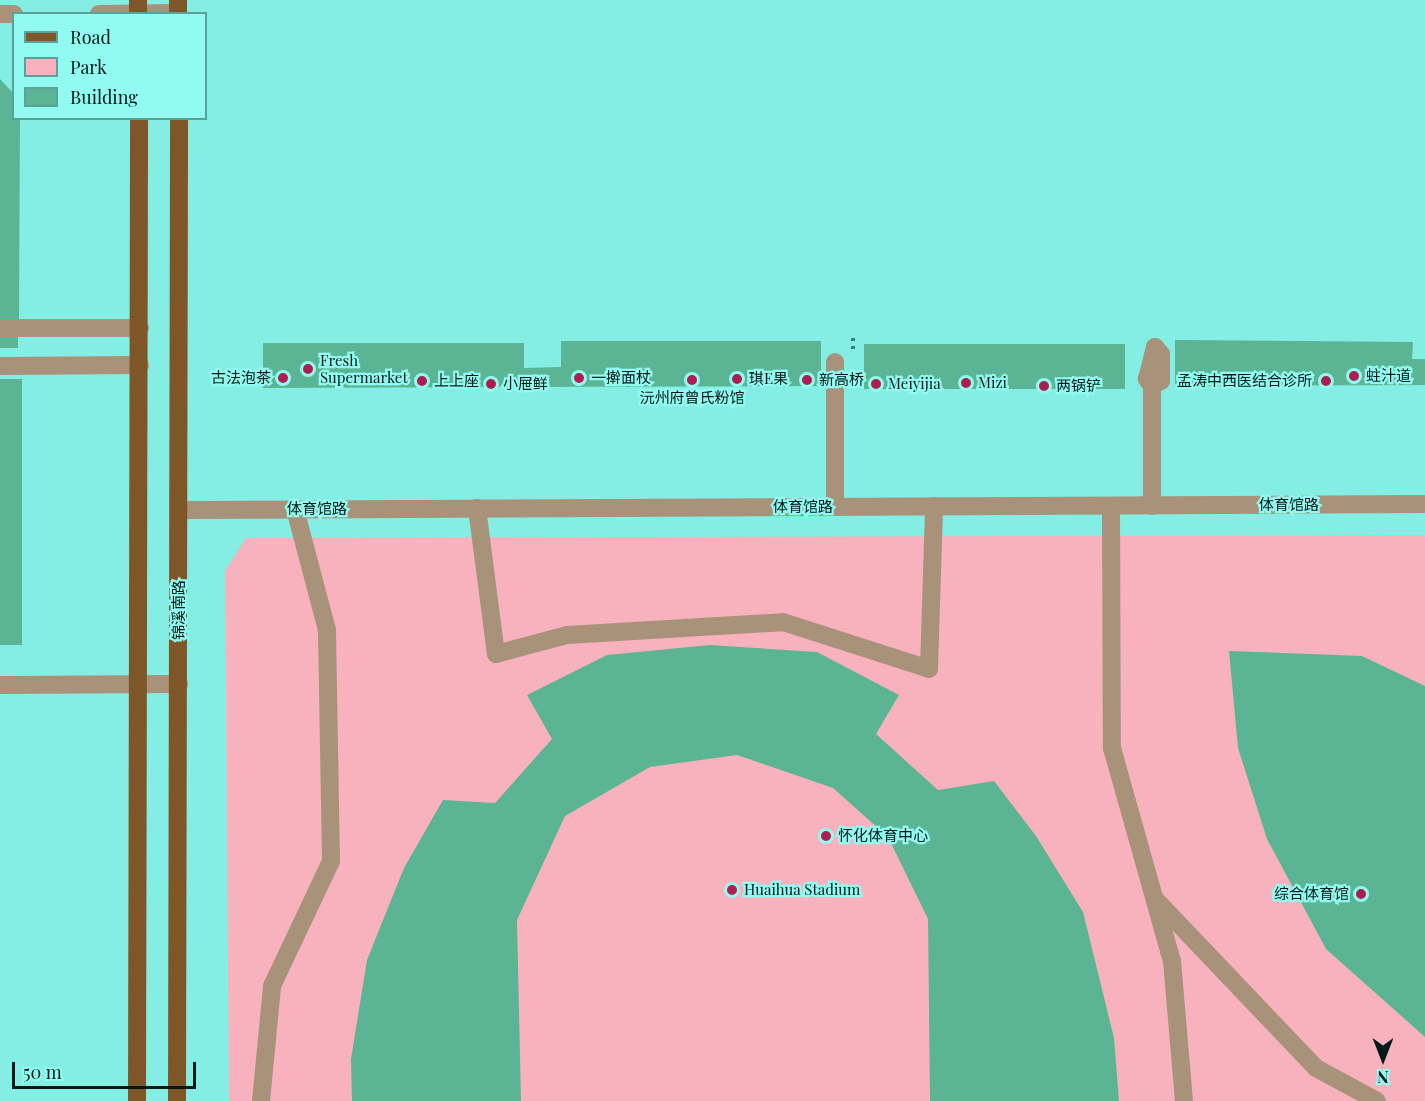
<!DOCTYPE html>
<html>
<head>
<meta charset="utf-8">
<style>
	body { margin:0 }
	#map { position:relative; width:1425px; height:1101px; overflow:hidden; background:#84eee4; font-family:"Playfair Display","Noto Sans SC",serif }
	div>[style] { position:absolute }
	.green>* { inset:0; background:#f7b2be }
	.building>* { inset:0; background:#5bb594; transform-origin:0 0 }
	.path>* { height:4px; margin-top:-2px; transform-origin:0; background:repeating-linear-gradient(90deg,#41807a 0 3px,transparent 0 7.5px) }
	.minor>* { height:18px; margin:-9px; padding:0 9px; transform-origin:9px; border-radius:9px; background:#a9927a }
	.major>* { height:18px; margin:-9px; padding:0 9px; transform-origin:9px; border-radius:9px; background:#7f5628 }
	.dots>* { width:16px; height:16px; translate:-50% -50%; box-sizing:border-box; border:3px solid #92fbf1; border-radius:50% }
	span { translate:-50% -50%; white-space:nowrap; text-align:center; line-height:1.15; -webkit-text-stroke:4.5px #92fbf1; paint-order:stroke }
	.poi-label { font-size:15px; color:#031917 }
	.left { translate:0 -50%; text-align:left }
	.right { translate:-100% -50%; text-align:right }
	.street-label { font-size:15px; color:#031917 }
	.legend { position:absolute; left:12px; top:12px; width:195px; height:108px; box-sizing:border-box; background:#92fbf1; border:2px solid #59a19a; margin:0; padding:8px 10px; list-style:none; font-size:18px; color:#031917 }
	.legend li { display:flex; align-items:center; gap:12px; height:30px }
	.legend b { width:30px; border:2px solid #59a19a }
	.north { position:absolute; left:1353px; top:1029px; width:60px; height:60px; -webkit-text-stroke:4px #92fbf1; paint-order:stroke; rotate:180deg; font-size:16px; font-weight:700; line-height:24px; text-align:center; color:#031917 }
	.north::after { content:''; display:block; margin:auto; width:21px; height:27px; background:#031917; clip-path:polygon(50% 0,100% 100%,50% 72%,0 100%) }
	.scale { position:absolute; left:12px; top:1062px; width:184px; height:27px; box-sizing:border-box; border:3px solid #031917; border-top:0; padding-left:8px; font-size:18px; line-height:21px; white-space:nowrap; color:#031917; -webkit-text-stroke:4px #92fbf1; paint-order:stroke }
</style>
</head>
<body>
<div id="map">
	<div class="green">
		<div style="clip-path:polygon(1425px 535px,1425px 1101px,229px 1101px,225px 571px,246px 538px)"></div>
	</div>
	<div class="building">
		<div style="clip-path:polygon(0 79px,14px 94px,14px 118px,20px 118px,19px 320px,0 320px)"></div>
		<div style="left:18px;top:334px;width:14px;height:18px;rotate:90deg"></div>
		<div style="clip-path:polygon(1175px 340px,1413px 342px,1412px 359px,1425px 359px,1425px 385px,1175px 386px)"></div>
		<div style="clip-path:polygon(561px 341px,821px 341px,821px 386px,263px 388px,263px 343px,524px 343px,524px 368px,561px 367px)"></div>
		<div style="left:864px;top:344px;width:261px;height:45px"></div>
		<div style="left:22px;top:379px;width:266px;height:22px;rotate:90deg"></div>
		<div style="clip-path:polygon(710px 645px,817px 652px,899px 695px,876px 734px,938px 790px,994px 781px,1036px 836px,1083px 912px,1114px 1038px,1119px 1101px,930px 1101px,928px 919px,888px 837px,833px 788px,737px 755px,650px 767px,565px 816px,517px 920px,521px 1101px,352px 1101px,351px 1059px,367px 960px,404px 868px,443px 800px,495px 803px,552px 739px,527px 695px,607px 655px)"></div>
		<div style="clip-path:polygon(1229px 651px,1362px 656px,1425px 686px,1425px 1037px,1326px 949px,1267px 839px,1238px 748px)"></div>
	</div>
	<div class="path">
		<div style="left:853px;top:338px;width:14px;rotate:90deg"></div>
	</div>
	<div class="minor">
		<div style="left:0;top:14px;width:14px"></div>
		<div style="left:99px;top:14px;width:79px;rotate:-0.7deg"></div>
		<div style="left:0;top:328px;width:140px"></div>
		<div style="left:835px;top:362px;width:145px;rotate:90deg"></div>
		<div style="left:0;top:366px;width:140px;rotate:-0.4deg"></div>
		<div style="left:1111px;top:506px;width:242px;rotate:89.8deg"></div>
		<div style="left:1112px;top:748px;width:221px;rotate:74.3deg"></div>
		<div style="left:1172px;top:961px;width:141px;rotate:85.1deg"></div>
		<div style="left:1152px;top:506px;width:120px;rotate:-90deg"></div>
		<div style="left:1152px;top:386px;width:9px;rotate:-126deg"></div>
		<div style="left:1147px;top:379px;width:33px;rotate:-76deg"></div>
		<div style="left:1155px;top:347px;width:9px;rotate:49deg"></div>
		<div style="left:1161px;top:354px;width:27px;rotate:90deg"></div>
		<div style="left:1161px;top:381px;width:10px;rotate:151deg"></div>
		<div style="left:477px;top:508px;width:147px;rotate:82.6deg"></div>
		<div style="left:496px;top:654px;width:73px;rotate:-15deg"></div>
		<div style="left:567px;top:635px;width:216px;rotate:-3.4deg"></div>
		<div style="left:783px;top:622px;width:153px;rotate:17.8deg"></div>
		<div style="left:929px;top:669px;width:163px;rotate:-88.2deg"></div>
		<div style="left:180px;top:510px;width:1245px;rotate:-0.28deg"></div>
		<div style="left:0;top:685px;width:179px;rotate:-0.3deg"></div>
		<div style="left:1156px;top:900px;width:232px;rotate:46.4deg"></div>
		<div style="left:1316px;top:1068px;width:69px;rotate:28.4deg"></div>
		<div style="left:261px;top:1101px;width:116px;rotate:-84.5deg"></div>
		<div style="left:272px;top:986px;width:138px;rotate:-64.7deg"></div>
		<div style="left:331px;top:861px;width:231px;rotate:-91deg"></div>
		<div style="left:327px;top:630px;width:125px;rotate:-104.8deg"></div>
	</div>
	<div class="major">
		<div style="left:138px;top:0;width:14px;rotate:90deg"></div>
		<div style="left:178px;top:0;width:14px;rotate:90deg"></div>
		<div style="left:137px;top:1101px;width:983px;rotate:-89.88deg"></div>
		<div style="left:177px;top:1101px;width:983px;rotate:-89.88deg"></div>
	</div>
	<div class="dots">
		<div style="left:308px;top:369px;background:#ae1d4f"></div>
		<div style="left:1354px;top:376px;background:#ae1d4f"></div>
		<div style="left:283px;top:378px;background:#ae1d4f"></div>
		<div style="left:579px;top:378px;background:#ae1d4f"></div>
		<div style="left:737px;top:379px;background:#ae1d4f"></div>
		<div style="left:692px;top:380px;background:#ae1d4f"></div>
		<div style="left:807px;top:380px;background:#ae1d4f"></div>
		<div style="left:422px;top:381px;background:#ae1d4f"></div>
		<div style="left:1326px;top:381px;background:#ae1d4f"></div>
		<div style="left:966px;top:383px;background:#ae1d4f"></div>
		<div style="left:491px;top:384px;background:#ae1d4f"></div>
		<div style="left:876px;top:384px;background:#ae1d4f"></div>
		<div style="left:1044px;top:386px;background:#ae1d4f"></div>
		<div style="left:826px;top:836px;background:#ae1d4f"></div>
		<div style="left:732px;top:890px;background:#ae1d4f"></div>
		<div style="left:1361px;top:894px;background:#ae1d4f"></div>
	</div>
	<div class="poi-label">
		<span class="left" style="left:320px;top:369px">Fresh<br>Supermarket</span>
		<span class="left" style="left:1366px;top:376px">蛀汁道</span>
		<span class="right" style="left:271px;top:378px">古法泡茶</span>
		<span class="left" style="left:591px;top:378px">一擀面杖</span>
		<span class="left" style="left:749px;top:379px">琪E果</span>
		<span class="left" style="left:819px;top:380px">新高桥</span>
		<span class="left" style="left:434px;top:381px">上上座</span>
		<span class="right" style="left:1312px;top:381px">孟涛中西医结合诊所</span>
		<span class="left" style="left:978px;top:383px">Mizi</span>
		<span class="left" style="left:503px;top:384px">小屉鲜</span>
		<span class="left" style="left:888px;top:384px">Meiyijia</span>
		<span class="left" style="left:1056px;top:386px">两锅铲</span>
		<span style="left:692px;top:398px">沅州府曾氏粉馆</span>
		<span class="left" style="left:838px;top:836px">怀化体育中心</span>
		<span class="left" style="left:744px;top:890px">Huaihua Stadium</span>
		<span class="right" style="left:1349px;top:894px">综合体育馆</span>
	</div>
	<div class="street-label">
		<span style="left:1289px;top:505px">体育馆路</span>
		<span style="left:803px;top:507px">体育馆路</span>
		<span style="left:317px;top:509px">体育馆路</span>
		<span style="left:179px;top:610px;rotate:-90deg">锦溪南路</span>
	</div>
	<ul class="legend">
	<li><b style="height:8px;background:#7f5628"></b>Road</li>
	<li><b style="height:16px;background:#f7b2be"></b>Park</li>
	<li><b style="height:16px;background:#5bb594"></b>Building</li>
	</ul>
	<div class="north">N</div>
	<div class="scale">50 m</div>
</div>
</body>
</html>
